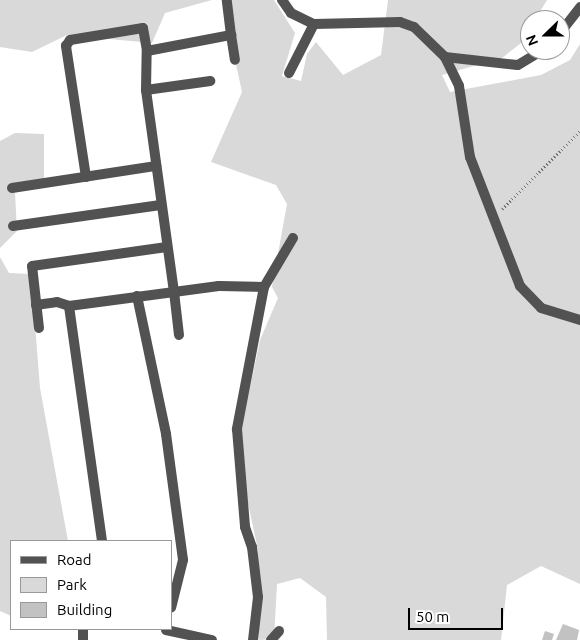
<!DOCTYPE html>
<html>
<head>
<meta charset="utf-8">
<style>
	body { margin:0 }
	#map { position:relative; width:580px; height:640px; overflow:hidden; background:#fff; font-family:Ubuntu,sans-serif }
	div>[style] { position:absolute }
	.green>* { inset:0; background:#d9d9d9 }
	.building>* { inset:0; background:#c2c2c2 }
	.path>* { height:2.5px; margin-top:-1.25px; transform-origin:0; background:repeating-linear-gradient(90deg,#747474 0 1px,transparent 0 3.5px) }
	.minor>* { height:10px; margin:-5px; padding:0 5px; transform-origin:5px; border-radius:5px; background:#525252 }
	span { translate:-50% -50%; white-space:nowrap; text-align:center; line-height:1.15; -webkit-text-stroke:5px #fff; paint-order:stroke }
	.legend { position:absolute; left:10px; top:540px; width:162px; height:90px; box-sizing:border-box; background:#fff; border:1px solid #999; margin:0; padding:6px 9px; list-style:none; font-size:15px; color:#000 }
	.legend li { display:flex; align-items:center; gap:10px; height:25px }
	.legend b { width:25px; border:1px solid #999 }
	.north { position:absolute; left:520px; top:10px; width:50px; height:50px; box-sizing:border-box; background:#fff; border:1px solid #999; border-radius:50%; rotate:248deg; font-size:14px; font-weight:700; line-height:20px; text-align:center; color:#000 }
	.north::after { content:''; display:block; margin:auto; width:18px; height:22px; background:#000; clip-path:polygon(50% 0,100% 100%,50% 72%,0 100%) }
	.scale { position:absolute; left:408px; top:608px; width:95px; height:22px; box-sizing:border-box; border:2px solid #000; border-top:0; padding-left:6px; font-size:15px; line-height:18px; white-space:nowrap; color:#000; -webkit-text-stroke:4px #fff; paint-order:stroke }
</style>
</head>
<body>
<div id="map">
	<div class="green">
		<div style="clip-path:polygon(0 0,212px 0,165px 13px,152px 43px,67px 35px,32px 52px,0 47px)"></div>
		<div style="clip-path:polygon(222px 0,274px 0,295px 33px,282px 76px,301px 81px,307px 54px,316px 42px,343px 75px,381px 55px,388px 0,547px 0,535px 20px,530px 20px,521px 43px,502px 58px,442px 75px,450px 92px,541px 75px,570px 60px,580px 44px,580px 584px,541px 566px,507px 585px,501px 640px,327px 640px,326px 597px,300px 578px,277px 584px,274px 639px,259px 640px,258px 550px,243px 480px,242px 426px,260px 340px,278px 298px,272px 287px,287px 204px,276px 185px,211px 162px,242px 92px)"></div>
		<div style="clip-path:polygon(15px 133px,44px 134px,44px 183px,15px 192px,17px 231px,0 248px,0 141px)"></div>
		<div style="clip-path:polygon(0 257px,9px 273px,31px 274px,40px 388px,68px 541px,11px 541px,11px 616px,0 611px)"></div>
	</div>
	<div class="building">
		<div style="clip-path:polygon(563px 624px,579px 630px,577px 640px,556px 640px)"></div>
		<div style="clip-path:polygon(545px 631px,554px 634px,552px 640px,542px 640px)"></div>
	</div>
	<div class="path">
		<div style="left:502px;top:209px;width:110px;rotate:-45deg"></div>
	</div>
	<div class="minor">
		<div style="left:282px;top:0;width:16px;rotate:55deg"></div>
		<div style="left:291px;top:13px;width:25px;rotate:26deg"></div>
		<div style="left:314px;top:24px;width:86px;rotate:-1.3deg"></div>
		<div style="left:400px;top:22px;width:15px;rotate:20deg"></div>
		<div style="left:414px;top:27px;width:43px;rotate:44.1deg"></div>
		<div style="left:445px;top:57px;width:32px;rotate:64deg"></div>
		<div style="left:459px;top:86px;width:72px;rotate:81.2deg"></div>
		<div style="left:470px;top:157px;width:138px;rotate:68.8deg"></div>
		<div style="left:520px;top:286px;width:30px;rotate:46deg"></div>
		<div style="left:541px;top:308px;width:41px;rotate:17.1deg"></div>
		<div style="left:560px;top:33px;width:33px;rotate:-52deg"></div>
		<div style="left:231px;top:35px;width:25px;rotate:81deg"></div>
		<div style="left:445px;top:57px;width:73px;rotate:6.3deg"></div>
		<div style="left:518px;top:65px;width:29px;rotate:-31deg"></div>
		<div style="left:289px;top:73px;width:55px;rotate:-63deg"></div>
		<div style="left:146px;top:90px;width:65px;rotate:-8deg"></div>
		<div style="left:86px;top:177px;width:133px;rotate:-98.7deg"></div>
		<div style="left:66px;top:46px;width:7px;rotate:-56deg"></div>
		<div style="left:70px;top:40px;width:74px;rotate:-9.3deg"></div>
		<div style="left:143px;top:28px;width:23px;rotate:80deg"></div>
		<div style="left:12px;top:188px;width:146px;rotate:-8.7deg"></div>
		<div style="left:13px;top:226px;width:149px;rotate:-8.1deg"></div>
		<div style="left:264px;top:287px;width:57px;rotate:-59.4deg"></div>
		<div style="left:137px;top:296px;width:141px;rotate:78.1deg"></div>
		<div style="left:166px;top:434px;width:127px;rotate:82.3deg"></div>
		<div style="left:183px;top:560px;width:49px;rotate:104deg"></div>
		<div style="left:36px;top:305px;width:21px;rotate:-8deg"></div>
		<div style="left:57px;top:302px;width:13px;rotate:18deg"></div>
		<div style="left:39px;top:328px;width:62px;rotate:-96.4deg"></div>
		<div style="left:32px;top:266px;width:136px;rotate:-8deg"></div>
		<div style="left:179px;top:335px;width:43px;rotate:-96.6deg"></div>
		<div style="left:174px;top:292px;width:45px;rotate:-7.6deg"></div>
		<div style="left:219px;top:286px;width:45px;rotate:1.3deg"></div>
		<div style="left:264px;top:287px;width:145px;rotate:100.8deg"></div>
		<div style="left:237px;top:429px;width:98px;rotate:85.3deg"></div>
		<div style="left:245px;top:527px;width:21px;rotate:71deg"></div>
		<div style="left:252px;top:547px;width:50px;rotate:83.2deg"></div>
		<div style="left:258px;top:597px;width:43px;rotate:96.6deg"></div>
		<div style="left:102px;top:541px;width:237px;rotate:-98deg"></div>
		<div style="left:69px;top:306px;width:106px;rotate:-7.6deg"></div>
		<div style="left:174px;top:292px;width:204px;rotate:-97.9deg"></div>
		<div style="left:146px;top:90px;width:39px;rotate:-89deg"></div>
		<div style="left:147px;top:51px;width:86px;rotate:-10.8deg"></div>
		<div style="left:231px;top:35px;width:35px;rotate:-97deg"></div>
		<div style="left:166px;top:630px;width:47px;rotate:12.3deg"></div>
		<div style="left:83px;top:640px;width:11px;rotate:-90deg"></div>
		<div style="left:271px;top:640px;width:12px;rotate:-48deg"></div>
	</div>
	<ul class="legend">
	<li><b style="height:6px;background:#525252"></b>Road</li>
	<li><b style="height:14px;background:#d9d9d9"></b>Park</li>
	<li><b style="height:14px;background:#c2c2c2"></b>Building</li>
	</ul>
	<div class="north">N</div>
	<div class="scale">50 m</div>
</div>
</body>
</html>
